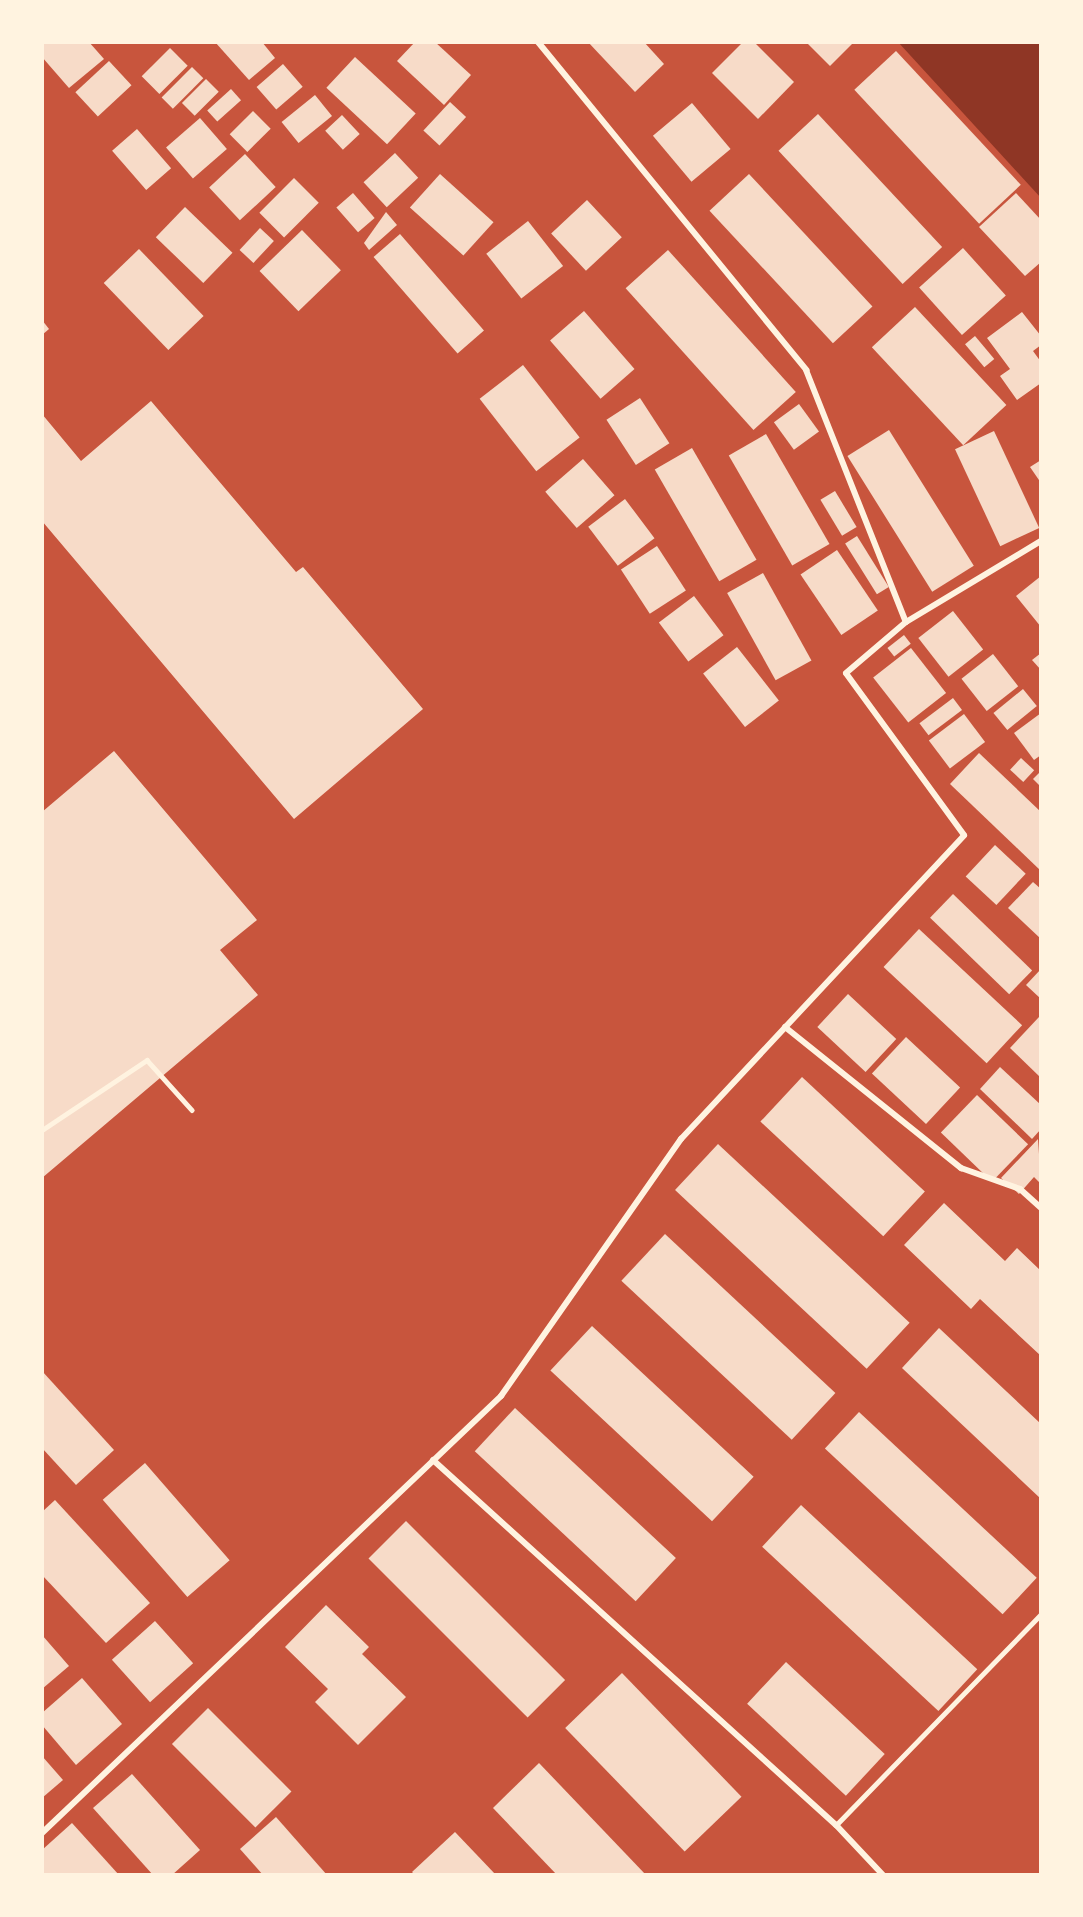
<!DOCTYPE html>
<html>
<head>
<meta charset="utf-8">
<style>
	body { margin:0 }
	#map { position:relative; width:1083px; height:1917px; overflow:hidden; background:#c8553d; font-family:"Open Sans",sans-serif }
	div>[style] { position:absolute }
	.water>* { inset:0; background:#8f3625 }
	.building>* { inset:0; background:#f7dbc8; transform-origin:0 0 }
	.service>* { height:4.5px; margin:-2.25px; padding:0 2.25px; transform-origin:2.25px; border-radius:2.25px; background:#fff3e0 }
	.minor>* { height:6px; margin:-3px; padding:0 3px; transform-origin:3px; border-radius:3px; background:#fff3e0 }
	span { translate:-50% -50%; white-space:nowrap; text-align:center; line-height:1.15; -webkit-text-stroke:4.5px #fff3e0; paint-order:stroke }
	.frame { position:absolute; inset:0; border:44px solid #fff3e0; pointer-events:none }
</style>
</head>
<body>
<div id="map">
	<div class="water">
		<div style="clip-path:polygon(898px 42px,1041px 42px,1041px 198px)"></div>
	</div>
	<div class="building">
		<div style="clip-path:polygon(42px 42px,89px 42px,104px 59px,69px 88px,42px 57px)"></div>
		<div style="clip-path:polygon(215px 42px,262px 42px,275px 58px,249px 80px)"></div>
		<div style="clip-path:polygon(415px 42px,435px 42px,471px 75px,444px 105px,397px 61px)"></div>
		<div style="clip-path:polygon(588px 42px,644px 42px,664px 64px,635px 92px)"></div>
		<div style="clip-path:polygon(743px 42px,754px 42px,794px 82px,758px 119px,712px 73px)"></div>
		<div style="clip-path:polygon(806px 42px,854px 42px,830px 66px)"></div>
		<div style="left:170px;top:48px;width:25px;height:40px;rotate:45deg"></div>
		<div style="left:896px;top:51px;width:183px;height:57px;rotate:47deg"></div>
		<div style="left:355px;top:57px;width:83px;height:42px;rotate:43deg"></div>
		<div style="left:109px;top:61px;width:33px;height:46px;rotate:47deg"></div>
		<div style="left:283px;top:64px;width:30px;height:35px;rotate:49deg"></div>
		<div style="left:192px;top:67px;width:16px;height:43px;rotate:45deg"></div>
		<div style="left:206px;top:79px;width:18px;height:34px;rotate:45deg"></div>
		<div style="left:231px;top:89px;width:15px;height:32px;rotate:48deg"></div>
		<div style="left:315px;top:95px;width:27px;height:43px;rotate:51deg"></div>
		<div style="left:450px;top:102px;width:22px;height:39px;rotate:43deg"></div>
		<div style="left:692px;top:103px;width:60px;height:51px;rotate:50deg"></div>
		<div style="left:253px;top:111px;width:25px;height:33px;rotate:45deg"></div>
		<div style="left:818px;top:114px;width:182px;height:54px;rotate:47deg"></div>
		<div style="left:342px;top:115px;width:26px;height:23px;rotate:47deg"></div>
		<div style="left:200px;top:118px;width:41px;height:45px;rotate:49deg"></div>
		<div style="left:137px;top:129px;width:52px;height:33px;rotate:49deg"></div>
		<div style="left:395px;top:153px;width:34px;height:43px;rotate:47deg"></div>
		<div style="left:245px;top:154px;width:45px;height:49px;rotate:47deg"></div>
		<div style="left:440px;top:174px;width:72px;height:45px;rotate:42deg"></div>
		<div style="left:749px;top:174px;width:181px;height:54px;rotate:47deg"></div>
		<div style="left:294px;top:178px;width:35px;height:49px;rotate:45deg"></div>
		<div style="left:353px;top:193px;width:33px;height:22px;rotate:49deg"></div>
		<div style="clip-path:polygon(1016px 193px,1041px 220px,1041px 262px,1025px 276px,979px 227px)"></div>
		<div style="left:587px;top:200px;width:51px;height:49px;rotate:47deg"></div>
		<div style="left:185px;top:207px;width:66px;height:42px;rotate:44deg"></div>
		<div style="clip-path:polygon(386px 212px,397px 225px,369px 250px,364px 243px)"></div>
		<div style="left:528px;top:221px;width:57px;height:53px;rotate:52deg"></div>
		<div style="left:260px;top:228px;width:19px;height:30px;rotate:43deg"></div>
		<div style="left:302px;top:230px;width:56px;height:59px;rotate:46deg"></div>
		<div style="left:400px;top:234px;width:128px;height:35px;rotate:49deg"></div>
		<div style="left:963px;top:248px;width:64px;height:59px;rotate:48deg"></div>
		<div style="left:139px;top:249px;width:93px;height:49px;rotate:46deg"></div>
		<div style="left:668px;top:250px;width:191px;height:57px;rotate:48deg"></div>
		<div style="left:915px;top:307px;width:134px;height:59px;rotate:47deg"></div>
		<div style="left:584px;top:311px;width:77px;height:45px;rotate:49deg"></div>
		<div style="clip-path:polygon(1022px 312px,1041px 336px,1041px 345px,1033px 351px,1041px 362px,1041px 383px,1017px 400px,1000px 376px,1010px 369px,987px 338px)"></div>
		<div style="clip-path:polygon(42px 320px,49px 329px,42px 335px)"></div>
		<div style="left:975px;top:336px;width:30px;height:13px;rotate:50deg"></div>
		<div style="left:523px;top:365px;width:92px;height:55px;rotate:52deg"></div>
		<div style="left:640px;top:398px;width:54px;height:40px;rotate:57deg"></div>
		<div style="clip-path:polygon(151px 401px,296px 572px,303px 567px,423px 709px,294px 819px,42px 521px,42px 414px,81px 461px)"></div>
		<div style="left:799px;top:404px;width:34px;height:31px;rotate:54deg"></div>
		<div style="left:889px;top:430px;width:160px;height:49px;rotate:58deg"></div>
		<div style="left:994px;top:431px;width:107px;height:43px;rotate:65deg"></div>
		<div style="left:766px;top:434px;width:127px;height:43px;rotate:60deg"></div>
		<div style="left:692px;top:448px;width:129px;height:43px;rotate:60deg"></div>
		<div style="left:583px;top:459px;width:48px;height:50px;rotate:49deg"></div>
		<div style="clip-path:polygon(1041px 460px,1041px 483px,1030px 467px)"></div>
		<div style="left:835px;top:491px;width:42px;height:17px;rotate:59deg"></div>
		<div style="left:625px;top:499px;width:49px;height:46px;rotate:53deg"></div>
		<div style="left:857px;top:536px;width:60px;height:14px;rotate:58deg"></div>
		<div style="left:657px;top:546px;width:53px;height:43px;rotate:57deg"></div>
		<div style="left:837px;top:550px;width:73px;height:44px;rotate:56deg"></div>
		<div style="left:763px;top:573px;width:100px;height:41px;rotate:61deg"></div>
		<div style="clip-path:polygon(1041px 576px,1041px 627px,1016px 596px)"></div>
		<div style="left:694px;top:596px;width:49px;height:44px;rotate:53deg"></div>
		<div style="left:953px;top:611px;width:49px;height:44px;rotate:52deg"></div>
		<div style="left:904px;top:635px;width:11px;height:21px;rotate:52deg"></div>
		<div style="left:737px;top:647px;width:68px;height:43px;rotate:52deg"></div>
		<div style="left:911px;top:648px;width:57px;height:48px;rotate:52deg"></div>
		<div style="clip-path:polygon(1041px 653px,1041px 670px,1032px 660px)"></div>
		<div style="left:993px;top:654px;width:41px;height:40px;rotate:52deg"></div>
		<div style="left:1023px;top:689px;width:22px;height:38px;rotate:51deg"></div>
		<div style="left:953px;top:698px;width:15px;height:42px;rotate:53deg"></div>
		<div style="clip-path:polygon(1041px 713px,1041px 755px,1034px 760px,1014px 733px)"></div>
		<div style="left:964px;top:714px;width:35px;height:44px;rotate:53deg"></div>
		<div style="clip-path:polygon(114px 751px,257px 920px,220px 950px,258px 995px,42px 1178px,42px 812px)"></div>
		<div style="clip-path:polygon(979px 753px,1041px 812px,1041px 871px,950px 784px)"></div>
		<div style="left:1021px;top:758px;width:18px;height:16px;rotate:43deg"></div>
		<div style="clip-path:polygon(1041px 771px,1041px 787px,1033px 779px)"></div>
		<div style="left:995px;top:845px;width:42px;height:43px;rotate:43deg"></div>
		<div style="clip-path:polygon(1033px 882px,1041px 889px,1041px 939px,1008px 908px)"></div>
		<div style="left:953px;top:894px;width:110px;height:33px;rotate:44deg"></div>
		<div style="left:919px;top:929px;width:141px;height:52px;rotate:43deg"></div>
		<div style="clip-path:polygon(1041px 969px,1041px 999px,1026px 985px)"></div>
		<div style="left:848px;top:994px;width:66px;height:45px;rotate:43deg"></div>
		<div style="clip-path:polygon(1039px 1017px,1041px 1019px,1041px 1078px,1010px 1048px)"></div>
		<div style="left:906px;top:1037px;width:74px;height:50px;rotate:43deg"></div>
		<div style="clip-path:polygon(1000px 1067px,1041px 1105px,1041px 1129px,1032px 1139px,980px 1089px)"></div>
		<div style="left:802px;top:1077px;width:168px;height:61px;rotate:43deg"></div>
		<div style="left:977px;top:1095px;width:71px;height:52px;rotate:44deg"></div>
		<div style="clip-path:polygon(1038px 1139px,1041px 1184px,1034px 1177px,1019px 1194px,1001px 1178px)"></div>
		<div style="left:718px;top:1144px;width:262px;height:63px;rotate:43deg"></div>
		<div style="clip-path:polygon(944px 1203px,1005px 1261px,1017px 1248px,1041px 1271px,1041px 1356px,980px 1299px,971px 1309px,904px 1245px)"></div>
		<div style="left:665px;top:1234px;width:233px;height:64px;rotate:43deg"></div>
		<div style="left:592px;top:1326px;width:221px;height:61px;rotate:43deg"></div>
		<div style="clip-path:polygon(939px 1328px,1041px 1424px,1041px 1499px,902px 1368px)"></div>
		<div style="clip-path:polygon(42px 1371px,114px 1450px,76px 1485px,42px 1448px)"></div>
		<div style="left:515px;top:1408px;width:220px;height:59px;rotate:43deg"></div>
		<div style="left:859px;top:1412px;width:243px;height:50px;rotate:43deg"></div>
		<div style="left:145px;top:1463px;width:129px;height:56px;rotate:49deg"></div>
		<div style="clip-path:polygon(55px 1500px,150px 1603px,106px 1643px,42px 1575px,42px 1512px)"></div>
		<div style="left:801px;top:1505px;width:241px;height:57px;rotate:43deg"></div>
		<div style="left:406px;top:1521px;width:225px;height:53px;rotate:45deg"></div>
		<div style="clip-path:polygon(326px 1605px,369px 1647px,362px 1654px,406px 1697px,358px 1745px,315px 1702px,328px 1689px,285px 1647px)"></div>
		<div style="left:155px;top:1621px;width:57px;height:58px;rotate:48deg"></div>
		<div style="clip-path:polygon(42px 1635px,69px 1666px,42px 1689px)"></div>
		<div style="left:786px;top:1662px;width:135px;height:57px;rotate:43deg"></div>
		<div style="left:622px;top:1673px;width:172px;height:79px;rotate:46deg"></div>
		<div style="clip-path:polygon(82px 1678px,122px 1724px,76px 1765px,42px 1725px,42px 1713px)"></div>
		<div style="left:208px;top:1708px;width:118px;height:51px;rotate:45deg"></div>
		<div style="clip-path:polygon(42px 1756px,63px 1780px,42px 1798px)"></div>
		<div style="clip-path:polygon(539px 1763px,646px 1875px,557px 1875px,493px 1808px)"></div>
		<div style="clip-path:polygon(132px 1774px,200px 1850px,172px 1875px,153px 1875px,93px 1808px)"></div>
		<div style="clip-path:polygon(276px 1817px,327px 1875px,263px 1875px,240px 1849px)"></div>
		<div style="clip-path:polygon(72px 1823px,119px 1875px,42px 1875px,42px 1850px)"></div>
		<div style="clip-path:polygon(455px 1832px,496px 1875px,415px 1875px,412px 1872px)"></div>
	</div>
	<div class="service">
		<div style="left:42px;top:1130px;width:126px;rotate:-33.7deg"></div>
		<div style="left:147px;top:1060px;width:67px;rotate:48deg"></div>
		<div style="left:836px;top:1825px;width:294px;rotate:-45.8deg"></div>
	</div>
	<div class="minor">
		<div style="left:538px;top:42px;width:424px;rotate:50.7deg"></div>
		<div style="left:806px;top:370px;width:271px;rotate:68.4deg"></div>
		<div style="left:785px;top:1027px;width:226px;rotate:38.7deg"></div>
		<div style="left:961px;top:1168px;width:63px;rotate:19.6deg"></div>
		<div style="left:1020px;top:1189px;width:28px;rotate:42deg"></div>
		<div style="left:433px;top:1460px;width:544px;rotate:42.17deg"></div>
		<div style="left:836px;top:1825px;width:69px;rotate:46.8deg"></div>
		<div style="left:42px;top:1833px;width:634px;rotate:-43.59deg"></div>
		<div style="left:501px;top:1396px;width:314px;rotate:-55deg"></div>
		<div style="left:681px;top:1139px;width:415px;rotate:-47deg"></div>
		<div style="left:964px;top:835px;width:200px;rotate:-126.1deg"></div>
		<div style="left:846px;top:673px;width:79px;rotate:-40.4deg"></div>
		<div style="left:906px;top:622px;width:157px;rotate:-31deg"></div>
	</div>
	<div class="frame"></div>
</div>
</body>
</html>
